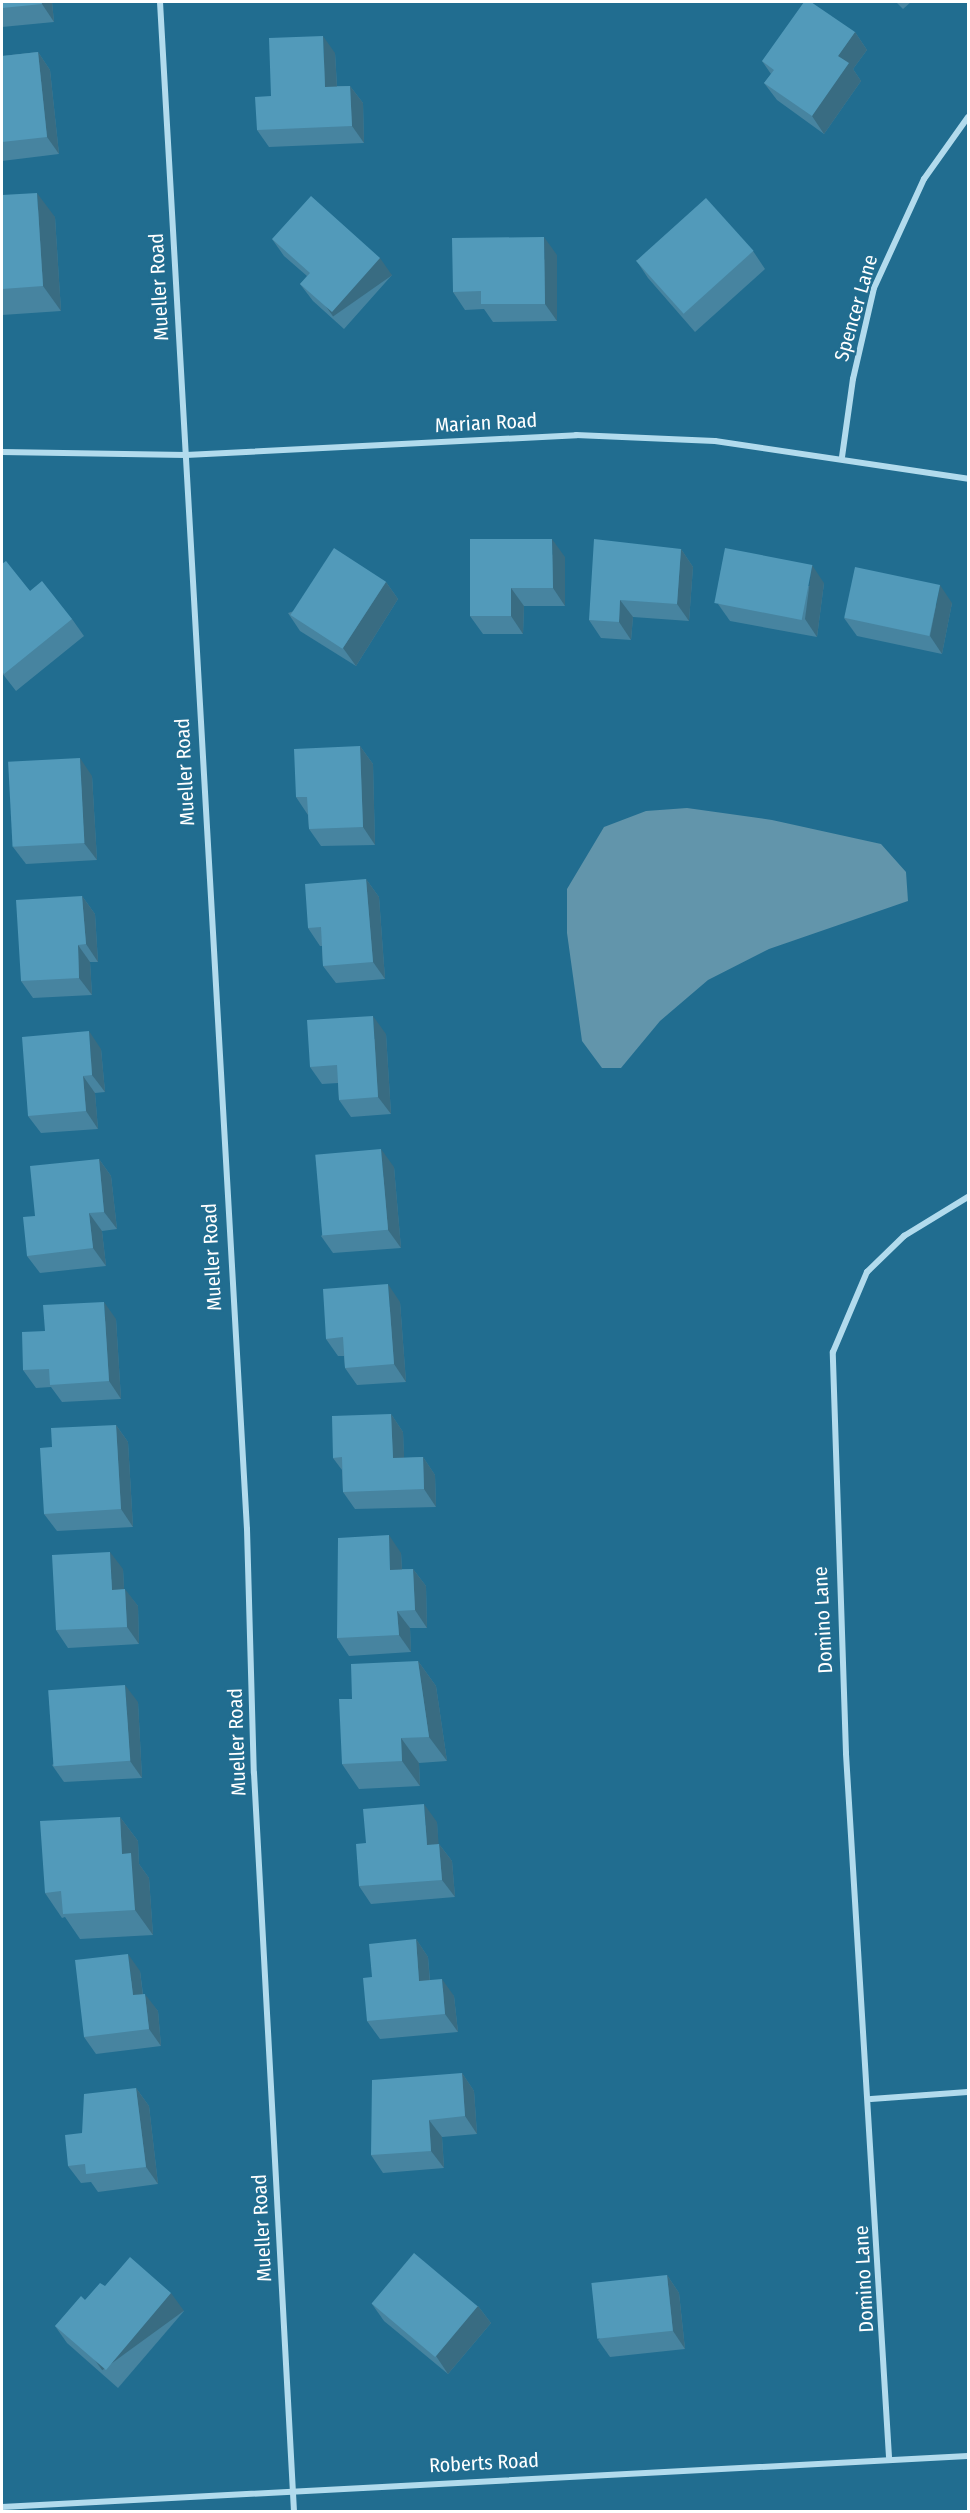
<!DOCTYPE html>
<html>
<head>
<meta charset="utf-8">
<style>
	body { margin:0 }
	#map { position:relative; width:970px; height:2513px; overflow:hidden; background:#216d90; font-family:"Fira Sans Condensed",sans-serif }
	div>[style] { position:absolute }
	.water>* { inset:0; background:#6295ab }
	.street>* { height:6px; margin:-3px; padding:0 3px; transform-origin:3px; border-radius:3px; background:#b2dbed }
	.wall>* { inset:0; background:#4784a0 }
	.shaded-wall>* { inset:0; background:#396c82; transform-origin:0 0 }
	.building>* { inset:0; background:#529aba; transform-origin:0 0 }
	span { translate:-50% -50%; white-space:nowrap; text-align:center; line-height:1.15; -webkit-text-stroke:4.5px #216d90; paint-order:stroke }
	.street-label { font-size:20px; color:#fff }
	.frame { position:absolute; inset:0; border:3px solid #fff; pointer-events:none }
</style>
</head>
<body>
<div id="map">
	<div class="water">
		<div style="clip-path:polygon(687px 808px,772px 820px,881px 844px,906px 872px,908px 901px,769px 949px,708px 980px,660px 1021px,621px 1068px,602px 1068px,582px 1041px,567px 933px,567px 889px,604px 827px,646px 811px)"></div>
	</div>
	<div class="street">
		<div style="left:160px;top:2px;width:1529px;rotate:86.74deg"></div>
		<div style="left:247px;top:1529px;width:244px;rotate:88.4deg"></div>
		<div style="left:254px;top:1773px;width:740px;rotate:86.9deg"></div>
		<div style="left:2px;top:452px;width:184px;rotate:0.9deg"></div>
		<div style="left:186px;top:455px;width:391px;rotate:-2.9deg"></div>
		<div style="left:576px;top:435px;width:139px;rotate:2.5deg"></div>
		<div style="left:715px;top:441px;width:256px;rotate:8.5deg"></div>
		<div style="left:842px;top:457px;width:79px;rotate:-82deg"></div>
		<div style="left:853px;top:379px;width:93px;rotate:-77deg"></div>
		<div style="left:874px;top:288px;width:120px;rotate:-65.4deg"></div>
		<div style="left:924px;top:179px;width:76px;rotate:-54.6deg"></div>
		<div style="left:871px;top:2099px;width:97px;rotate:-4.1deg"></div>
		<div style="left:889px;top:2457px;width:705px;rotate:-93.5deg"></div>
		<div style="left:846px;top:1753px;width:401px;rotate:-91.9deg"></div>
		<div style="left:833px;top:1352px;width:87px;rotate:-67deg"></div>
		<div style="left:867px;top:1272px;width:52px;rotate:-44.2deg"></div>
		<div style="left:904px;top:1236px;width:75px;rotate:-31.4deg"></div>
		<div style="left:2px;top:2507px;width:967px;rotate:-3.02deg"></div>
	</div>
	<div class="wall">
		<div style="clip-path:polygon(2px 2px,52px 2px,54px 22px,2px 27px)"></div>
		<div style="clip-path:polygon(896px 2px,911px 2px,903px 9px)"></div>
		<div style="clip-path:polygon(855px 32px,867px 50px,853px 69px,861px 81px,824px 134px,777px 100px,764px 83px,771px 74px,762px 61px)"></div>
		<div style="clip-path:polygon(38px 52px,50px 70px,59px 154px,2px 161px,2px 56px)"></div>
		<div style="clip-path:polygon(335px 53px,337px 86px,350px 86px,363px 103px,364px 143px,269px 147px,257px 130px,271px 96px)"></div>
		<div style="clip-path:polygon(2px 195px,55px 217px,61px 311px,2px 315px)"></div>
		<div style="clip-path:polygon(272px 239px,392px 275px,344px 329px,313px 301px,300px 284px,307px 276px,284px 256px)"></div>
		<div style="clip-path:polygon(753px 251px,765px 269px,695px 332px,648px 278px,636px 260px)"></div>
		<div style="clip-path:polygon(557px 255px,557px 321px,493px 322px,484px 309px,465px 310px,453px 292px)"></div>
		<div style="clip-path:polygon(470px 539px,565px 557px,565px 606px,524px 606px,523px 634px,483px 634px,470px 616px)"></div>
		<div style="clip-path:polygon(681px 549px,693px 567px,689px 621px,633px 617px,631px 640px,601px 638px,589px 620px)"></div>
		<div style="clip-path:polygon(2px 564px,30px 591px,72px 619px,84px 636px,16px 691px,2px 673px)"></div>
		<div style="clip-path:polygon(386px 582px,398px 599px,356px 666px,300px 631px,288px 613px)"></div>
		<div style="clip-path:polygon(824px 583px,817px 637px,730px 621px,718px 604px)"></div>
		<div style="clip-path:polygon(952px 603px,942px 654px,857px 636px,844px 618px)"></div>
		<div style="clip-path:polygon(360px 746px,373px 764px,375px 845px,321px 846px,309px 829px,308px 815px,296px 797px)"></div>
		<div style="clip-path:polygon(92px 776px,97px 860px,26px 864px,13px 847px)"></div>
		<div style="clip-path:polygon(366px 879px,379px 897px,385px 979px,336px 983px,323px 966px,322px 946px,320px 946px,308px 928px)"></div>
		<div style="clip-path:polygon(82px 896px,95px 914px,98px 962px,90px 962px,92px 995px,33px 998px,21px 981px)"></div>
		<div style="clip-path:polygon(386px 1034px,391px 1114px,351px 1117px,339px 1100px,338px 1083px,322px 1084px,310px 1067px)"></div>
		<div style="clip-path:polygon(101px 1049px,105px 1092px,95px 1093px,98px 1129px,41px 1133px,28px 1116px)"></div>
		<div style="clip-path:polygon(99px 1159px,111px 1176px,117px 1229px,102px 1231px,106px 1266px,40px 1273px,27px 1256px,35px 1216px)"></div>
		<div style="clip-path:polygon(394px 1167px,401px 1248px,333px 1253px,321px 1236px)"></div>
		<div style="clip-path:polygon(400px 1302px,406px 1382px,357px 1385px,345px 1368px,344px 1356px,338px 1356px,326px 1339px)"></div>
		<div style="clip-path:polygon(116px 1319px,121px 1399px,62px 1402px,51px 1387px,36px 1388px,23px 1370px,45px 1331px)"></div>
		<div style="clip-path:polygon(391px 1414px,403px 1432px,404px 1458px,423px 1457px,435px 1475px,436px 1507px,355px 1509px,343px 1492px,342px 1470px,333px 1458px)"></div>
		<div style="clip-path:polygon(116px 1425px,128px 1442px,133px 1527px,57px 1531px,44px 1514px,52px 1447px)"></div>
		<div style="clip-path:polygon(401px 1553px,402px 1569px,413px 1569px,426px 1586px,427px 1628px,410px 1628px,411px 1652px,349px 1656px,337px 1638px)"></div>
		<div style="clip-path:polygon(123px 1569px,124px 1589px,138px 1606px,139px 1644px,68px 1648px,56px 1630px)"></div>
		<div style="clip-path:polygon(418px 1661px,436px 1686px,447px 1761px,419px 1763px,420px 1786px,359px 1789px,342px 1764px,352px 1699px)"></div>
		<div style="clip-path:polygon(138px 1702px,142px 1778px,64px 1782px,52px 1765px)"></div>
		<div style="clip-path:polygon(120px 1817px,138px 1841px,139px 1864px,149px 1878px,153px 1935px,80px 1939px,65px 1917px,62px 1918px,45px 1893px)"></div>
		<div style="clip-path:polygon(437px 1822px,438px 1844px,439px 1844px,452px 1861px,455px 1897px,371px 1904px,359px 1886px,366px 1843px)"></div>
		<div style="clip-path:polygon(416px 1939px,428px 1957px,430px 1980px,454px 1996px,458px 2032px,380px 2039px,367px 2021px,372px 1977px)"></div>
		<div style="clip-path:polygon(140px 1971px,143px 1994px,158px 2011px,161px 2046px,96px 2054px,84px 2037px)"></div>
		<div style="clip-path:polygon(462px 2073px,474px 2091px,477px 2134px,442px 2137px,444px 2168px,383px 2173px,371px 2155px)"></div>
		<div style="clip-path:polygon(136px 2088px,149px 2106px,158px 2184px,98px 2192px,91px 2182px,81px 2183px,68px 2166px,82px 2133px)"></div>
		<div style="clip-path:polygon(667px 2275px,679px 2293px,685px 2349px,610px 2357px,598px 2340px)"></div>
		<div style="clip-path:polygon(105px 2286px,184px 2311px,118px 2388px,67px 2343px,55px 2326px,85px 2300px)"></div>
		<div style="clip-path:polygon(372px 2304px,478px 2306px,491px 2323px,448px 2374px,384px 2321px)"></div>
	</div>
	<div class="shaded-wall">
		<div style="clip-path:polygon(41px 2px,52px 2px,54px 22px,42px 4px)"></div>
		<div style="clip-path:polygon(855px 32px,867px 50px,853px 69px,861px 81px,824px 134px,812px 116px,838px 56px)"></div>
		<div style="clip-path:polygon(323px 36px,335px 53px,338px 104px,325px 87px)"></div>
		<div style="clip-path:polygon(38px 52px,50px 70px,59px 154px,47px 137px)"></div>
		<div style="clip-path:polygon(350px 86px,363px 103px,364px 143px,352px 126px)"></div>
		<div style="clip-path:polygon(37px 193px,55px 217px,61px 311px,43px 286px)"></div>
		<div style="clip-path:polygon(544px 237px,557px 255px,557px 321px,545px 304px)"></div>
		<div style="left:380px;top:258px;width:21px;height:72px;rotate:55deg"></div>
		<div style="clip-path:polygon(552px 539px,565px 557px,565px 606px,553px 588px)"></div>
		<div style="clip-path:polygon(681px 549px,693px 567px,689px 621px,677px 604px)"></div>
		<div style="clip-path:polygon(812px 565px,824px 583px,817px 637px,805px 619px)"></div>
		<div style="clip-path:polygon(386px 582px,398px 599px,356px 666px,343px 648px)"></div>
		<div style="clip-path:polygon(940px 585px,952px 603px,942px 654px,930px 636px)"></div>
		<div style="clip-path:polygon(511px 588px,524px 606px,523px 634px,511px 616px)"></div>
		<div style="clip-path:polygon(620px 600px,633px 617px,631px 640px,619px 622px)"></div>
		<div style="clip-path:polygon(360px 746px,373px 764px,375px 845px,363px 827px)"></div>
		<div style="clip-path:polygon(80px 758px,92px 776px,97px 860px,84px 843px)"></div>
		<div style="clip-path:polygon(366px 879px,379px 897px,385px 979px,373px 962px)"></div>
		<div style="clip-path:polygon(82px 896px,95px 914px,98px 962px,86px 944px)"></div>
		<div style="clip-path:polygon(78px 945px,90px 962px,92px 995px,79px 978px)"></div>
		<div style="clip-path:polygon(373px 1016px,386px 1034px,391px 1114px,378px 1097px)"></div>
		<div style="clip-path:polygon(89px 1031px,101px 1049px,105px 1092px,92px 1075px)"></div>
		<div style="clip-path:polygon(83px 1076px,95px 1093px,98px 1129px,86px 1111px)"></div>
		<div style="clip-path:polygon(381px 1149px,394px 1167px,401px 1248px,388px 1230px)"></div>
		<div style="clip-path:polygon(99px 1159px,111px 1176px,117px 1229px,104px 1212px)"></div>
		<div style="clip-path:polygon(89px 1213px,102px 1231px,106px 1266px,93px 1248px)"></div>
		<div style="clip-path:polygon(388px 1284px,400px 1302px,406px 1382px,394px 1364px)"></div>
		<div style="clip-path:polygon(104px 1302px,116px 1319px,121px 1399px,109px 1381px)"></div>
		<div style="clip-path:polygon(391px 1414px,403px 1432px,405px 1476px,393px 1458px)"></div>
		<div style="clip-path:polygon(116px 1425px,128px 1442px,133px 1527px,121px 1509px)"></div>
		<div style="clip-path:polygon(423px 1457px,435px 1475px,436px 1507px,424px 1489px)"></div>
		<div style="clip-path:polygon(389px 1535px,401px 1553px,403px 1587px,390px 1570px)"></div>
		<div style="clip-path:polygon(110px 1552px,123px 1569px,125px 1607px,112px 1590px)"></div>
		<div style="clip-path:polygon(413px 1569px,426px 1586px,427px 1628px,415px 1610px)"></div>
		<div style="clip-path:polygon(125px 1589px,138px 1606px,139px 1644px,127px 1627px)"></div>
		<div style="clip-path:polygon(397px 1611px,410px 1628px,411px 1652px,399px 1635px)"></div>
		<div style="clip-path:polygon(418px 1661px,436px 1686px,447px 1761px,429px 1737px)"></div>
		<div style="clip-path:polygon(125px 1685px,138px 1702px,142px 1778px,130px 1761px)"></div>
		<div style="clip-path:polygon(401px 1738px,419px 1763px,420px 1786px,402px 1761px)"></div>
		<div style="clip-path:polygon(424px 1804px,437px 1822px,440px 1862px,427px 1845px)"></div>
		<div style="clip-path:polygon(120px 1817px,138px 1841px,139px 1864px,149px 1878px,153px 1935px,135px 1910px,122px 1854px)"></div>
		<div style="clip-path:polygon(439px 1844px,452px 1861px,455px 1897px,442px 1880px)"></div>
		<div style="clip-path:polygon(416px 1939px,428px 1957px,431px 1998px,419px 1981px)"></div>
		<div style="clip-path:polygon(128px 1954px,140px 1971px,145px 2013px,133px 1995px)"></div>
		<div style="clip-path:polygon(442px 1979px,454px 1996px,458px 2032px,445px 2014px)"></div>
		<div style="clip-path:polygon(145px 1994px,158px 2011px,161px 2046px,149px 2029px)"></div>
		<div style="clip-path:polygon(462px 2073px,474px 2091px,477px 2134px,465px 2116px)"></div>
		<div style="clip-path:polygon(136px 2088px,149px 2106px,158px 2184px,146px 2167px)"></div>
		<div style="clip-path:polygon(429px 2120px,442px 2137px,444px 2168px,431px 2151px)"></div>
		<div style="clip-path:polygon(667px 2275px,679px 2293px,685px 2349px,673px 2331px)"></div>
		<div style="left:171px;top:2293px;width:22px;height:101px;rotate:54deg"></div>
		<div style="clip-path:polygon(478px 2306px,491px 2323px,448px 2374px,436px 2356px)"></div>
	</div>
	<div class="building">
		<div style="clip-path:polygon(2px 2px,41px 2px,42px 4px,2px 8px)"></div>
		<div style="clip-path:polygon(804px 2px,811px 2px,855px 32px,838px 56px,849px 63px,812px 116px,764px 83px,774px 70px,762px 61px)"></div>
		<div style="clip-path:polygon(323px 36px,325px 87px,350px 86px,352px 126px,257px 130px,255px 97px,271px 96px,269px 38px)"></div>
		<div style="clip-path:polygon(38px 52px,47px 137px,2px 142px,2px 56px)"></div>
		<div style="clip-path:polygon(37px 193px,43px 286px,2px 289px,2px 195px)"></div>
		<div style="clip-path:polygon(311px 196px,380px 258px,332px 312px,300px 284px,310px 273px,272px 239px)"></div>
		<div style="left:706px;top:198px;width:71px;height:94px;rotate:48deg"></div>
		<div style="clip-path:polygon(544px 237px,545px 304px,481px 304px,481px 291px,453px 292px,452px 238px)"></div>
		<div style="clip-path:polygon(470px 539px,552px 539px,553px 588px,511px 588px,511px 616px,470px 616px)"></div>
		<div style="clip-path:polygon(594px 539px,681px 549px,677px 604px,620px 600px,619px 622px,589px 620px)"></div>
		<div style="left:334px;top:548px;width:62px;height:80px;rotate:33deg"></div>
		<div style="left:725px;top:548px;width:89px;height:56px;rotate:11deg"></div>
		<div style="clip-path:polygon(6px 561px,30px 591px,42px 581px,72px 619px,4px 674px,2px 671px,2px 564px)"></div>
		<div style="left:855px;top:567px;width:87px;height:52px;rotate:12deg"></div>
		<div style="clip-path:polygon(360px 746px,363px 827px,309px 829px,307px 797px,296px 797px,294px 749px)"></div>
		<div style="left:80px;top:758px;width:85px;height:72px;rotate:87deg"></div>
		<div style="clip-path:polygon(366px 879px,373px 962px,323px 966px,321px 927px,308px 928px,305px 884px)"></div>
		<div style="clip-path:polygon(82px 896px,86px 944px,78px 945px,79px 978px,21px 981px,16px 900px)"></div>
		<div style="clip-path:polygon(373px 1016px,378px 1097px,339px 1100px,337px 1065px,310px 1067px,307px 1020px)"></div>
		<div style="clip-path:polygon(89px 1031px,92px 1075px,83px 1076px,86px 1111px,28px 1116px,22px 1037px)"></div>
		<div style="left:381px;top:1149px;width:81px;height:66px;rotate:85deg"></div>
		<div style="clip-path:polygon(99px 1159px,104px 1212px,89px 1213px,93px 1248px,27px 1256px,23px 1217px,35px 1216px,30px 1166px)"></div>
		<div style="clip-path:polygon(388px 1284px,394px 1364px,345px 1368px,343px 1337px,326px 1339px,323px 1289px)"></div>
		<div style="clip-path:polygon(104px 1302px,109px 1381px,50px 1385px,49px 1369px,23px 1370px,22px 1332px,45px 1331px,43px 1305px)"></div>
		<div style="clip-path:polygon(391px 1414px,393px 1458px,423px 1457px,424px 1489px,343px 1492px,342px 1457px,333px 1458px,332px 1416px)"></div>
		<div style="clip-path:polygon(116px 1425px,121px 1509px,44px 1514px,40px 1448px,52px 1447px,51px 1428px)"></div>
		<div style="clip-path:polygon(389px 1535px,390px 1570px,413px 1569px,415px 1610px,397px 1611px,399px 1635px,337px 1638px,338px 1538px)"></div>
		<div style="clip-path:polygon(110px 1552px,112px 1590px,125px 1589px,127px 1627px,56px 1630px,52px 1555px)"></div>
		<div style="clip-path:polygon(418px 1661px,429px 1737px,401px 1738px,402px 1761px,342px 1764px,339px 1699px,352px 1699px,351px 1664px)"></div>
		<div style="left:125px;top:1685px;width:76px;height:77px;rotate:86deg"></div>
		<div style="clip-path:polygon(424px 1804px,427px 1845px,439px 1844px,442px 1880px,359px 1886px,356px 1844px,366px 1843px,363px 1809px)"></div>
		<div style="clip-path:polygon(120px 1817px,122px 1854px,131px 1853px,135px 1910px,63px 1914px,61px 1891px,45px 1893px,40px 1821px)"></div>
		<div style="clip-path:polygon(416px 1939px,419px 1981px,442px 1979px,445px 2014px,367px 2021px,363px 1978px,372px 1977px,369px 1944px)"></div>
		<div style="clip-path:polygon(128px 1954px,133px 1995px,145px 1994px,149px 2029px,84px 2037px,75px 1960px)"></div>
		<div style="clip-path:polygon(462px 2073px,465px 2116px,429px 2120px,431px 2151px,371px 2155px,372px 2080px)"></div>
		<div style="clip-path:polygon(136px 2088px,146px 2167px,86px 2174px,85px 2164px,68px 2166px,65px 2135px,82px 2133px,84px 2094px)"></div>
		<div style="left:414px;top:2253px;width:83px;height:66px;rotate:40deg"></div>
		<div style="clip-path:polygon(130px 2257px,171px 2293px,106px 2370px,55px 2326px,81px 2296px,85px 2300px,100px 2283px,105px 2286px)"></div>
		<div style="left:667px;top:2275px;width:56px;height:76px;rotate:84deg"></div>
	</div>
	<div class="street-label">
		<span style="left:159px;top:287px;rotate:-93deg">Mueller Road</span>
		<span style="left:856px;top:308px;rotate:-74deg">Spencer Lane</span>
		<span style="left:486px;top:423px;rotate:-3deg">Marian Road</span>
		<span style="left:185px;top:772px;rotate:-93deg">Mueller Road</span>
		<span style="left:212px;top:1257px;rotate:-93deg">Mueller Road</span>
		<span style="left:823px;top:1620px;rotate:-93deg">Domino Lane</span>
		<span style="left:237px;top:1742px;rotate:-92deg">Mueller Road</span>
		<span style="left:262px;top:2228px;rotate:-93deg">Mueller Road</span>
		<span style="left:864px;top:2279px;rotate:-93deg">Domino Lane</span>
		<span style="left:484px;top:2463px;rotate:-3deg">Roberts Road</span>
	</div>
	<div class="frame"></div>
</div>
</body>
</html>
